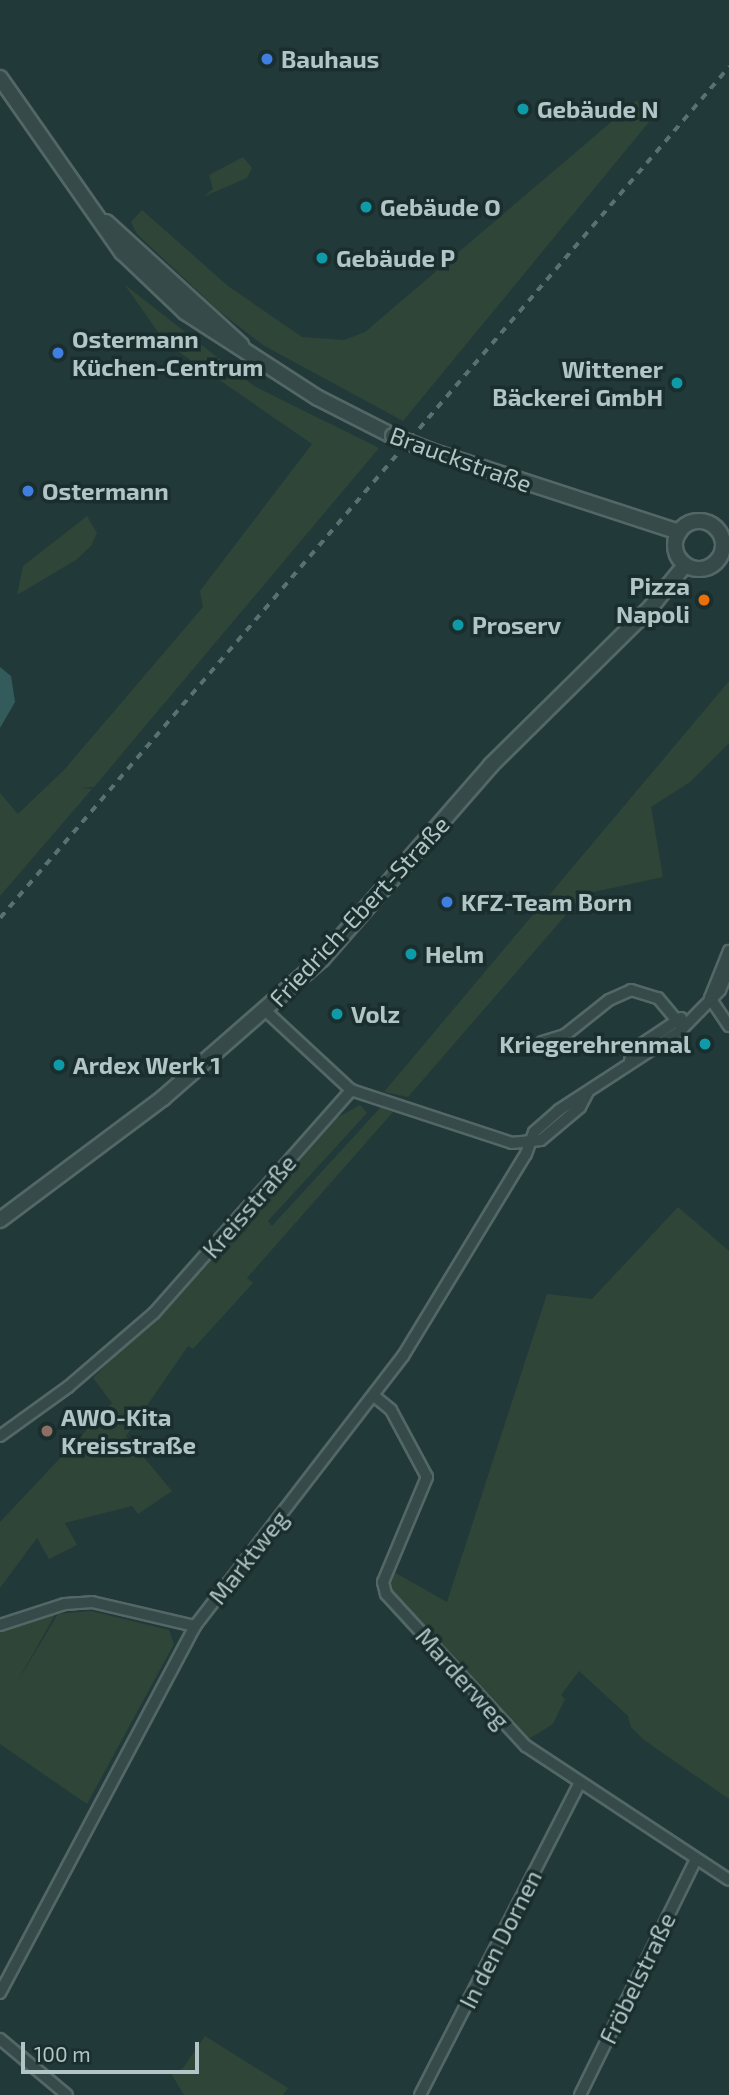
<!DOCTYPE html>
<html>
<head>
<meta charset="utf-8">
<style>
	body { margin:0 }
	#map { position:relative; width:729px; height:2095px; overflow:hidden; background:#223939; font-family:"Exo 2",sans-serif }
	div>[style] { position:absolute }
	.green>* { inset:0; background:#2e4537 }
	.water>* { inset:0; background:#335b5b }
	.roads { filter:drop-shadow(2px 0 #546767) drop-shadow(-2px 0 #546767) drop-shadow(0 2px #546767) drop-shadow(0 -2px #546767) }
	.minor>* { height:10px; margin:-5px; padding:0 5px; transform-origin:5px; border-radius:5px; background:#364a4a }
	.tertiary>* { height:14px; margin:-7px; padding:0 7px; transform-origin:7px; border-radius:7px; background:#364a4a }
	.tertiary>.ring { margin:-7px; padding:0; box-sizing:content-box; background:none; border:14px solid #364a4a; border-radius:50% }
	.rail>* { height:3.5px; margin-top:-1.75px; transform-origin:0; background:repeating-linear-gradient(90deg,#587171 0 7px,transparent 0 14px) }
	.bridges { filter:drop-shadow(2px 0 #546767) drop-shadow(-2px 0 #546767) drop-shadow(0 2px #546767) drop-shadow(0 -2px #546767) }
	.tertiary-bridge>* { height:14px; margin:-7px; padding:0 7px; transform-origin:7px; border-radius:7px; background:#364a4a }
	.dots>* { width:19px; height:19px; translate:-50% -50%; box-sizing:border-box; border:4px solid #1b2e2e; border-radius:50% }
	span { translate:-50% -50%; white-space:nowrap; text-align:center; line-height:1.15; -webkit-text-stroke:7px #1b2e2e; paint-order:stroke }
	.poi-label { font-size:24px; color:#b1c5c6; font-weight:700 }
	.left { translate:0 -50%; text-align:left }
	.right { translate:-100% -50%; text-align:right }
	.street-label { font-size:24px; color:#b1c5c6 }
	.scale { position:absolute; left:21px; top:2042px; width:178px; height:32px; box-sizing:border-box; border:4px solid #b1c5c6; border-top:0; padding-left:9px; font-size:21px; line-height:24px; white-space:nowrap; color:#b1c5c6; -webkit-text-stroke:5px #1b2e2e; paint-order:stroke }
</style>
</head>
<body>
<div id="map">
	<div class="green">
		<div style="clip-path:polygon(637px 100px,649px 122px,403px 421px,263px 345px,220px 312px,137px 234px,131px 222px,142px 210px,228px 286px,302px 337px,344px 340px,365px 332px)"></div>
		<div style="clip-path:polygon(243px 157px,252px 168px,247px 178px,203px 197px,213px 189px,209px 175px)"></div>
		<div style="clip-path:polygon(124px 284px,254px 386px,379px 448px,94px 787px,81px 788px,92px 789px,0 896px,0 793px,18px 814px,64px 770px,203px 607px,200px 591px,312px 444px,166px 343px)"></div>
		<div style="clip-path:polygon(87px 516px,97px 533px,91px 546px,76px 560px,17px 595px,23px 566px)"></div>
		<div style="clip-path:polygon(729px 681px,729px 743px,690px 782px,651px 807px,663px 877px,584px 894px,408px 1097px,384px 1092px)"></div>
		<div style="clip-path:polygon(360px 1105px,367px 1113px,268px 1221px,272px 1226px,381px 1107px,393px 1112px,247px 1278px,253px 1283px,193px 1349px,188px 1346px,126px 1436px,172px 1491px,138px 1514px,132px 1506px,65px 1523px,77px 1545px,49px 1559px,37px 1538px,0 1588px,0 1522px,112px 1403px,93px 1378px,232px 1236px,331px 1121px)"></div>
		<div style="clip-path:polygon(678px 1207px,729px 1251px,729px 1799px,644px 1740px,631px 1727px,628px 1716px,579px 1671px,561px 1695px,565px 1699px,553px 1724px,527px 1740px,392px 1595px,388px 1585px,394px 1572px,447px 1602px,547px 1294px,592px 1299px)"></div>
		<div style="clip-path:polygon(91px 1611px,169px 1630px,174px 1644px,87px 1804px,0 1744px,0 1631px,56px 1613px,16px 1684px,58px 1614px)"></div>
		<div style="clip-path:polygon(205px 2036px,288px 2088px,283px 2095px,184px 2095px,172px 2075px,183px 2068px)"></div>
	</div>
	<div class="water">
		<div style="clip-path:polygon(0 667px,11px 676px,15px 702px,0 728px)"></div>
	</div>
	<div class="roads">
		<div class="minor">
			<div style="left:710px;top:998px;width:51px;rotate:-68deg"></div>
			<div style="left:710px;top:998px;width:34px;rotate:56deg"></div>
			<div style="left:267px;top:1012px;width:115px;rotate:42.9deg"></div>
			<div style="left:351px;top:1090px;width:169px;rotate:18.2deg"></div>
			<div style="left:512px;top:1143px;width:29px;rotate:-6deg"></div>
			<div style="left:541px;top:1140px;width:51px;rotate:-40.2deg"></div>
			<div style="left:580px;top:1107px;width:15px;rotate:-62deg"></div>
			<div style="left:542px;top:1042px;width:24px;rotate:-17deg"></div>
			<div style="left:565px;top:1035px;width:56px;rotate:-38.5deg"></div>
			<div style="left:609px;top:1000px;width:24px;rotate:-24deg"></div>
			<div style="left:631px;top:990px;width:28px;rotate:17deg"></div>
			<div style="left:658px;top:998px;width:39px;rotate:50deg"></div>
			<div style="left:630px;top:1060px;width:20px;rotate:-53deg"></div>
			<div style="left:642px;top:1044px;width:47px;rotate:-33.7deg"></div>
			<div style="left:374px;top:1396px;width:22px;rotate:39deg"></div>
			<div style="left:391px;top:1410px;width:76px;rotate:61.8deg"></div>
			<div style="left:427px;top:1477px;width:114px;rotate:112.7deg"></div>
			<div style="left:383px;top:1582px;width:12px;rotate:76deg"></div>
			<div style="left:386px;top:1594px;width:207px;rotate:47.4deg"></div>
			<div style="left:526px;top:1746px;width:243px;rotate:33.4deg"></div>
			<div style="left:0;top:1436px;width:84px;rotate:-35.8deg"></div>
			<div style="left:68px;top:1387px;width:113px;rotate:-40.7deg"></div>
			<div style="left:154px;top:1313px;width:298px;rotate:-48.5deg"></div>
			<div style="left:0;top:1625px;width:68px;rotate:-17.9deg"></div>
			<div style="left:65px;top:1604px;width:27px;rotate:-4deg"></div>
			<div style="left:92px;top:1602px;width:106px;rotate:13.1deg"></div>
			<div style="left:0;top:1993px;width:416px;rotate:-62deg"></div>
			<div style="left:195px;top:1626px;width:341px;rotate:-52.4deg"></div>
			<div style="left:403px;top:1356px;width:237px;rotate:-58.7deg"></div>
			<div style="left:526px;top:1154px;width:23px;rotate:-70deg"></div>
			<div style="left:534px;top:1132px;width:33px;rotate:-41deg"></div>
			<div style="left:559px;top:1110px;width:145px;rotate:-33.1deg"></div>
			<div style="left:680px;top:1031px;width:57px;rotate:-45.7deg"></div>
			<div style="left:720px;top:990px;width:23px;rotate:-67deg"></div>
			<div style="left:0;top:2039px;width:87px;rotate:39.9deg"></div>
			<div style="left:420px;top:2095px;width:349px;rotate:-62.9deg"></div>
			<div style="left:580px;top:2095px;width:261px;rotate:-63.8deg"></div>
		</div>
		<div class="tertiary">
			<div style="left:0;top:78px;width:213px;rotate:55deg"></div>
			<div style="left:122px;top:252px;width:87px;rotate:43.6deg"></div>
			<div style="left:185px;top:312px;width:158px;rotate:32.9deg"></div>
			<div style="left:318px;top:398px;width:84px;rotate:26.9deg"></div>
			<div style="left:106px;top:222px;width:183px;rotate:42.3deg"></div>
			<div style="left:431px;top:451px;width:261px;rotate:18.1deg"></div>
			<div class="ring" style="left:675px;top:521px;width:34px;height:34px"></div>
			<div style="left:0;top:1220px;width:204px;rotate:-36.8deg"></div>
			<div style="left:163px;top:1098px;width:211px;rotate:-41.2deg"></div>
			<div style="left:322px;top:959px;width:257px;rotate:-48.9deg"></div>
			<div style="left:491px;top:765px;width:225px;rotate:-44.6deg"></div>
			<div style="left:651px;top:607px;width:54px;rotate:-51deg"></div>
		</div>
	</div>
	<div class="rail">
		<div style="left:0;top:918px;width:1121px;rotate:-49.42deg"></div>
	</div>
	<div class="bridges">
		<div class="tertiary-bridge">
			<div style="left:393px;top:436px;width:41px;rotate:21.5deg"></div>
		</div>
	</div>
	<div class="dots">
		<div style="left:267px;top:59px;background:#3f7fe0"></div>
		<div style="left:523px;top:109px;background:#0f9aa8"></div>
		<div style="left:366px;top:207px;background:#0f9aa8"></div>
		<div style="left:322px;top:258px;background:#0f9aa8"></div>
		<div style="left:58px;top:353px;background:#3f7fe0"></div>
		<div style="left:677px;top:383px;background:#0f9aa8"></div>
		<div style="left:28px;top:491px;background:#3f7fe0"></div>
		<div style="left:704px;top:600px;background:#e8710a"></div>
		<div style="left:458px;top:625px;background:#0f9aa8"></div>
		<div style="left:447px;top:902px;background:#3f7fe0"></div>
		<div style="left:411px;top:954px;background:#0f9aa8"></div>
		<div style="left:337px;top:1014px;background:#0f9aa8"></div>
		<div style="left:705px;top:1044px;background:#0f9aa8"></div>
		<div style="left:59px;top:1065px;background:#0f9aa8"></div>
		<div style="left:47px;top:1431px;background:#8d6e63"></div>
	</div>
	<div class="poi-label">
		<span class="left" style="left:281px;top:59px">Bauhaus</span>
		<span class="left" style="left:537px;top:109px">Gebäude N</span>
		<span class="left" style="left:380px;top:207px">Gebäude O</span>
		<span class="left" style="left:336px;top:258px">Gebäude P</span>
		<span class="left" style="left:72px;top:353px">Ostermann<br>Küchen-Centrum</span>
		<span class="right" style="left:663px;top:383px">Wittener<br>Bäckerei GmbH</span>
		<span class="left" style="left:42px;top:491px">Ostermann</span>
		<span class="right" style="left:690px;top:600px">Pizza<br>Napoli</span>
		<span class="left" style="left:472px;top:625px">Proserv</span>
		<span class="left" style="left:461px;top:902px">KFZ-Team Born</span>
		<span class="left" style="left:425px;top:954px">Helm</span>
		<span class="left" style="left:351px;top:1014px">Volz</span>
		<span class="right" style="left:691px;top:1044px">Kriegerehrenmal</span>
		<span class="left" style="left:73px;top:1065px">Ardex Werk 1</span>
		<span class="left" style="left:61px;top:1431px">AWO-Kita<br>Kreisstraße</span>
	</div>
	<div class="street-label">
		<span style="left:461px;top:459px;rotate:20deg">Brauckstraße</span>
		<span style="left:359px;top:911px;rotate:-47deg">Friedrich-Ebert-Straße</span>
		<span style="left:249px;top:1206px;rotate:-49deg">Kreisstraße</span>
		<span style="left:248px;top:1557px;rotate:-52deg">Marktweg</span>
		<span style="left:463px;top:1678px;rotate:48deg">Marderweg</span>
		<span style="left:500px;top:1939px;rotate:-63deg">In den Dornen</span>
		<span style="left:637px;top:1978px;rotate:-64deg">Fröbelstraße</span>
	</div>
	<div class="scale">100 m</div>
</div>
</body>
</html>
